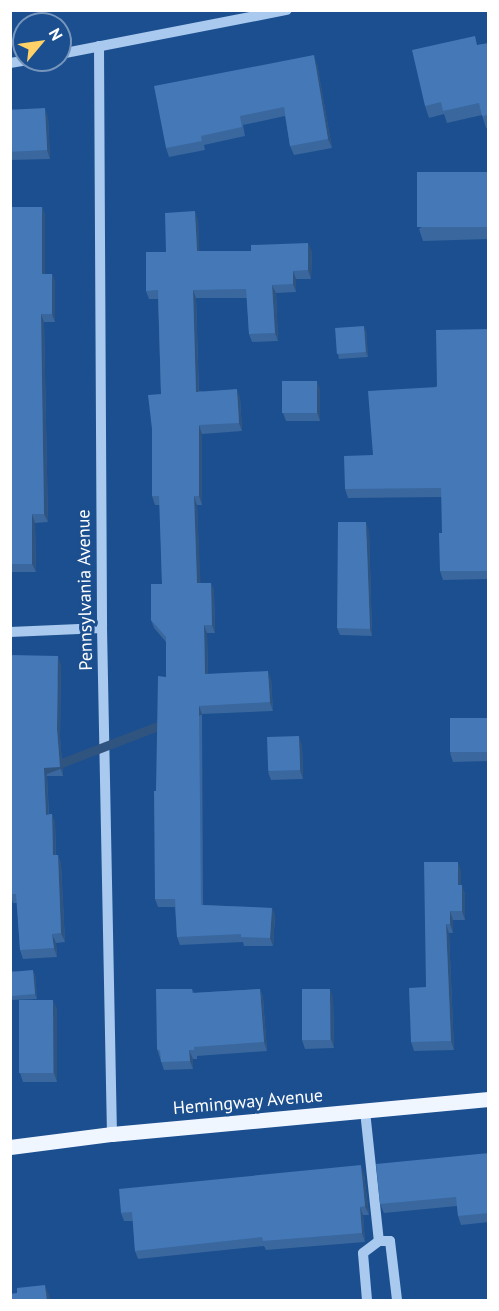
<!DOCTYPE html>
<html>
<head>
<meta charset="utf-8">
<style>
	body { margin:0 }
	#map { position:relative; width:499px; height:1311px; overflow:hidden; background:#1b4f8f; font-family:"PT Sans",sans-serif }
	div>[style] { position:absolute }
	.minor>* { height:10px; margin:-5px; padding:0 5px; transform-origin:5px; border-radius:5px; background:#a9c9ee }
	.major>* { height:15px; margin:-7.5px; padding:0 7.5px; transform-origin:7.5px; border-radius:7.5px; background:#f0f6ff }
	.wall>* { inset:0; background:#3a679d }
	.shaded-wall>* { inset:0; background:#305480; transform-origin:0 0 }
	.building>* { inset:0; background:#4478b7; transform-origin:0 0 }
	span { translate:-50% -50%; white-space:nowrap; text-align:center; line-height:1.15; -webkit-text-stroke:6px #1b4f8f; paint-order:stroke }
	.street-label { font-size:18px; color:#fff }
	.frame { position:absolute; inset:0; border:12px solid #fff; pointer-events:none }
	.north { position:absolute; left:12px; top:12px; width:60px; height:60px; box-sizing:border-box; background:#1b4f8f; border:2px solid #7695bc; border-radius:50%; rotate:61deg; font-size:16px; font-weight:700; line-height:24px; text-align:center; color:#fff }
	.north::after { content:''; display:block; margin:auto; width:21px; height:27px; background:#ffd166; clip-path:polygon(50% 0,100% 100%,50% 72%,0 100%) }
</style>
</head>
<body>
<div id="map">
	<div class="minor">
		<div style="left:99px;top:46px;width:582px;rotate:89.7deg"></div>
		<div style="left:102px;top:628px;width:506px;rotate:88.87deg"></div>
		<div style="left:60px;top:54px;width:231px;rotate:-11deg"></div>
		<div style="left:10px;top:63px;width:18px;rotate:-9deg"></div>
		<div style="left:10px;top:632px;width:92px;rotate:-2.5deg"></div>
		<div style="left:365px;top:1111px;width:131px;rotate:83.9deg"></div>
		<div style="left:379px;top:1241px;width:11px"></div>
		<div style="left:390px;top:1241px;width:59px;rotate:83.2deg"></div>
		<div style="left:367px;top:1300px;width:47px;rotate:-94.9deg"></div>
		<div style="left:363px;top:1253px;width:20px;rotate:-37deg"></div>
	</div>
	<div class="major">
		<div style="left:10px;top:1147px;width:103px;rotate:-7.3deg"></div>
		<div style="left:112px;top:1134px;width:378px;rotate:-5.3deg"></div>
	</div>
	<div class="wall">
		<div style="clip-path:polygon(489px 43px,489px 127px,486px 128px,482px 115px,447px 123px,444px 114px,429px 118px,425px 106px,478px 45px)"></div>
		<div style="clip-path:polygon(317px 64px,332px 148px,294px 155px,290px 146px,285px 116px,243px 125px,245px 136px,204px 145px,205px 150px,169px 157px,166px 148px)"></div>
		<div style="clip-path:polygon(10px 109px,48px 117px,50px 159px,10px 160px)"></div>
		<div style="clip-path:polygon(489px 172px,489px 239px,423px 241px,419px 229px)"></div>
		<div style="clip-path:polygon(10px 207px,42px 207px,45px 215px,45px 274px,52px 274px,55px 282px,55px 322px,44px 322px,48px 522px,35px 523px,36px 572px,10px 572px)"></div>
		<div style="clip-path:polygon(198px 220px,199px 251px,312px 251px,311px 279px,296px 279px,296px 292px,276px 293px,278px 341px,252px 342px,249px 334px,247px 298px,196px 298px,199px 391px,240px 397px,242px 431px,202px 434px,202px 505px,197px 505px,200px 583px,211px 583px,214px 591px,215px 633px,207px 633px,208px 674px,271px 679px,273px 711px,202px 714px,203px 905px,272px 908px,275px 916px,273px 946px,244px 946px,243px 942px,180px 945px,177px 937px,175px 907px,158px 907px,155px 899px,156px 791px,166px 677px,166px 642px,154px 628px,151px 620px,162px 584px,160px 505px,155px 505px,152px 496px,161px 394px,158px 299px,149px 299px,146px 291px,166px 252px)"></div>
		<div style="clip-path:polygon(489px 329px,489px 579px,443px 580px,440px 571px,442px 533px,442px 497px,348px 498px,345px 489px,373px 455px)"></div>
		<div style="clip-path:polygon(366px 330px,368px 357px,339px 359px,338px 354px)"></div>
		<div style="clip-path:polygon(320px 389px,320px 421px,286px 421px,283px 413px)"></div>
		<div style="clip-path:polygon(369px 530px,372px 636px,340px 635px,337px 628px)"></div>
		<div style="clip-path:polygon(61px 665px,60px 737px,63px 776px,47px 776px,49px 814px,52px 814px,55px 823px,56px 855px,58px 855px,61px 864px,65px 942px,56px 943px,57px 957px,23px 959px,20px 950px,17px 903px,13px 903px,10px 894px)"></div>
		<div style="clip-path:polygon(489px 718px,489px 761px,453px 762px,450px 753px)"></div>
		<div style="clip-path:polygon(302px 745px,303px 779px,271px 780px,268px 772px)"></div>
		<div style="clip-path:polygon(461px 871px,461px 885px,465px 894px,465px 920px,453px 920px,453px 933px,449px 933px,454px 1050px,414px 1051px,411px 1042px,426px 987px)"></div>
		<div style="clip-path:polygon(10px 971px,35px 974px,37px 999px,10px 1000px)"></div>
		<div style="clip-path:polygon(192px 989px,194px 993px,260px 989px,263px 998px,267px 1051px,197px 1056px,197px 1059px,193px 1059px,193px 1069px,164px 1070px,157px 1049px)"></div>
		<div style="clip-path:polygon(333px 998px,334px 1048px,305px 1049px,302px 1040px)"></div>
		<div style="clip-path:polygon(57px 1009px,57px 1082px,23px 1082px,20px 1073px)"></div>
		<div style="clip-path:polygon(489px 1153px,489px 1222px,461px 1225px,458px 1216px,457px 1206px,384px 1213px,380px 1204px)"></div>
		<div style="clip-path:polygon(364px 1174px,369px 1215px,363px 1215px,365px 1242px,266px 1250px,264px 1246px,138px 1259px,135px 1251px,133px 1221px,124px 1221px,121px 1213px)"></div>
	</div>
	<div class="shaded-wall">
		<div style="clip-path:polygon(314px 55px,317px 64px,332px 148px,328px 139px)"></div>
		<div style="clip-path:polygon(45px 108px,48px 117px,50px 159px,47px 150px)"></div>
		<div style="clip-path:polygon(42px 207px,45px 215px,45px 282px,42px 274px)"></div>
		<div style="clip-path:polygon(195px 211px,198px 220px,200px 260px,197px 251px)"></div>
		<div style="clip-path:polygon(308px 243px,312px 251px,311px 279px,308px 270px)"></div>
		<div style="clip-path:polygon(293px 271px,296px 279px,296px 292px,293px 284px)"></div>
		<div style="clip-path:polygon(52px 274px,55px 282px,55px 322px,52px 314px)"></div>
		<div style="clip-path:polygon(272px 285px,276px 293px,278px 341px,275px 333px)"></div>
		<div style="clip-path:polygon(193px 290px,196px 298px,199px 400px,196px 392px)"></div>
		<div style="clip-path:polygon(41px 314px,44px 322px,48px 522px,44px 514px)"></div>
		<div style="clip-path:polygon(364px 326px,366px 330px,368px 357px,366px 352px)"></div>
		<div style="clip-path:polygon(317px 381px,320px 389px,320px 421px,317px 412px)"></div>
		<div style="clip-path:polygon(237px 389px,240px 397px,242px 431px,239px 423px)"></div>
		<div style="clip-path:polygon(199px 425px,202px 434px,202px 505px,199px 496px)"></div>
		<div style="clip-path:polygon(194px 496px,197px 505px,201px 591px,197px 583px)"></div>
		<div style="clip-path:polygon(32px 514px,35px 523px,36px 572px,32px 564px)"></div>
		<div style="clip-path:polygon(366px 522px,369px 530px,372px 636px,370px 629px)"></div>
		<div style="clip-path:polygon(211px 583px,214px 591px,215px 633px,212px 625px)"></div>
		<div style="clip-path:polygon(204px 625px,207px 633px,208px 682px,205px 674px)"></div>
		<div style="clip-path:polygon(58px 656px,61px 665px,60px 737px,63px 776px,60px 767px,57px 729px)"></div>
		<div style="clip-path:polygon(268px 671px,271px 679px,273px 711px,270px 702px)"></div>
		<div style="left:199px;top:706px;width:9px;height:199px;rotate:69deg"></div>
		<div style="clip-path:polygon(299px 736px,302px 745px,303px 779px,300px 770px)"></div>
		<div style="clip-path:polygon(44px 768px,47px 776px,49px 823px,46px 815px)"></div>
		<div style="clip-path:polygon(52px 814px,55px 823px,56px 864px,53px 855px)"></div>
		<div style="clip-path:polygon(58px 855px,61px 864px,65px 942px,61px 933px)"></div>
		<div style="clip-path:polygon(458px 862px,461px 871px,461px 894px,458px 885px)"></div>
		<div style="clip-path:polygon(462px 885px,465px 894px,465px 920px,462px 911px)"></div>
		<div style="clip-path:polygon(272px 908px,275px 916px,273px 946px,270px 938px)"></div>
		<div style="clip-path:polygon(450px 911px,453px 920px,453px 933px,450px 924px)"></div>
		<div style="clip-path:polygon(446px 924px,449px 933px,454px 1050px,451px 1041px)"></div>
		<div style="clip-path:polygon(52px 934px,56px 943px,57px 957px,54px 948px)"></div>
		<div style="clip-path:polygon(33px 970px,35px 974px,37px 999px,35px 994px)"></div>
		<div style="clip-path:polygon(260px 989px,263px 998px,267px 1051px,264px 1042px)"></div>
		<div style="clip-path:polygon(330px 989px,333px 998px,334px 1048px,331px 1039px)"></div>
		<div style="clip-path:polygon(53px 1000px,57px 1009px,57px 1082px,54px 1073px)"></div>
		<div style="clip-path:polygon(189px 1050px,193px 1059px,193px 1069px,190px 1061px)"></div>
		<div style="clip-path:polygon(361px 1165px,364px 1174px,369px 1215px,365px 1206px)"></div>
		<div style="clip-path:polygon(360px 1207px,363px 1215px,365px 1242px,362px 1233px)"></div>
		<div style="clip-path:polygon(45px 1285px,50px 1297px,50px 1300px,47px 1300px)"></div>
	</div>
	<div class="building">
		<div style="clip-path:polygon(475px 36px,477px 45px,489px 43px,489px 115px,482px 116px,479px 103px,443px 111px,441px 102px,425px 106px,412px 50px)"></div>
		<div style="clip-path:polygon(314px 55px,328px 139px,290px 146px,284px 107px,240px 116px,242px 127px,201px 136px,202px 141px,166px 148px,154px 86px)"></div>
		<div style="left:45px;top:108px;width:42px;height:35px;rotate:87deg"></div>
		<div style="left:489px;top:172px;width:55px;height:72px;rotate:90deg"></div>
		<div style="clip-path:polygon(10px 207px,42px 207px,42px 274px,52px 274px,52px 314px,41px 314px,44px 514px,32px 514px,32px 564px,10px 564px)"></div>
		<div style="clip-path:polygon(195px 211px,197px 251px,251px 251px,251px 245px,308px 243px,308px 270px,293px 271px,293px 284px,272px 285px,275px 333px,249px 334px,246px 289px,193px 290px,196px 392px,237px 389px,239px 423px,199px 425px,199px 496px,194px 496px,197px 583px,211px 583px,212px 625px,204px 625px,205px 674px,268px 671px,270px 702px,199px 706px,201px 905px,272px 908px,270px 938px,241px 937px,241px 934px,177px 937px,175px 899px,155px 899px,154px 791px,156px 791px,158px 676px,166px 677px,166px 637px,151px 620px,151px 584px,162px 584px,159px 496px,152px 496px,152px 429px,148px 395px,161px 394px,158px 290px,146px 291px,146px 252px,166px 252px,165px 213px)"></div>
		<div style="left:364px;top:326px;width:26px;height:29px;rotate:86deg"></div>
		<div style="clip-path:polygon(489px 329px,489px 571px,440px 571px,439px 533px,442px 533px,441px 488px,345px 489px,344px 456px,373px 455px,368px 391px,437px 387px,436px 330px)"></div>
		<div style="left:282px;top:381px;width:35px;height:32px"></div>
		<div style="clip-path:polygon(338px 522px,366px 522px,370px 629px,337px 628px)"></div>
		<div style="clip-path:polygon(10px 655px,58px 656px,57px 729px,60px 767px,44px 768px,46px 815px,52px 814px,53px 855px,58px 855px,61px 933px,52px 934px,54px 948px,20px 950px,16px 894px,10px 894px)"></div>
		<div style="left:489px;top:718px;width:34px;height:39px;rotate:90deg"></div>
		<div style="left:299px;top:736px;width:34px;height:32px;rotate:88deg"></div>
		<div style="clip-path:polygon(424px 862px,458px 862px,458px 885px,462px 885px,462px 911px,450px 911px,450px 924px,446px 924px,451px 1041px,411px 1042px,409px 988px,426px 987px)"></div>
		<div style="left:33px;top:970px;width:24px;height:23px;rotate:85deg"></div>
		<div style="clip-path:polygon(156px 989px,192px 989px,192px 993px,260px 989px,264px 1042px,194px 1047px,194px 1050px,189px 1050px,190px 1061px,161px 1062px,160px 1051px,157px 1049px)"></div>
		<div style="left:302px;top:989px;width:28px;height:51px"></div>
		<div style="left:19px;top:1000px;width:34px;height:73px"></div>
		<div style="clip-path:polygon(489px 1153px,489px 1213px,458px 1216px,456px 1197px,380px 1204px,376px 1164px)"></div>
		<div style="clip-path:polygon(361px 1165px,365px 1206px,360px 1207px,362px 1233px,263px 1241px,262px 1237px,135px 1251px,132px 1212px,121px 1213px,119px 1189px)"></div>
		<div style="clip-path:polygon(45px 1285px,47px 1300px,10px 1300px,10px 1294px,17px 1293px,17px 1288px)"></div>
	</div>
	<div class="street-label">
		<span style="left:85px;top:590px;rotate:-91deg">Pennsylvania Avenue</span>
		<span style="left:248px;top:1102px;rotate:-5deg">Hemingway Avenue</span>
	</div>
	<div class="frame"></div>
	<div class="north">N</div>
</div>
</body>
</html>
